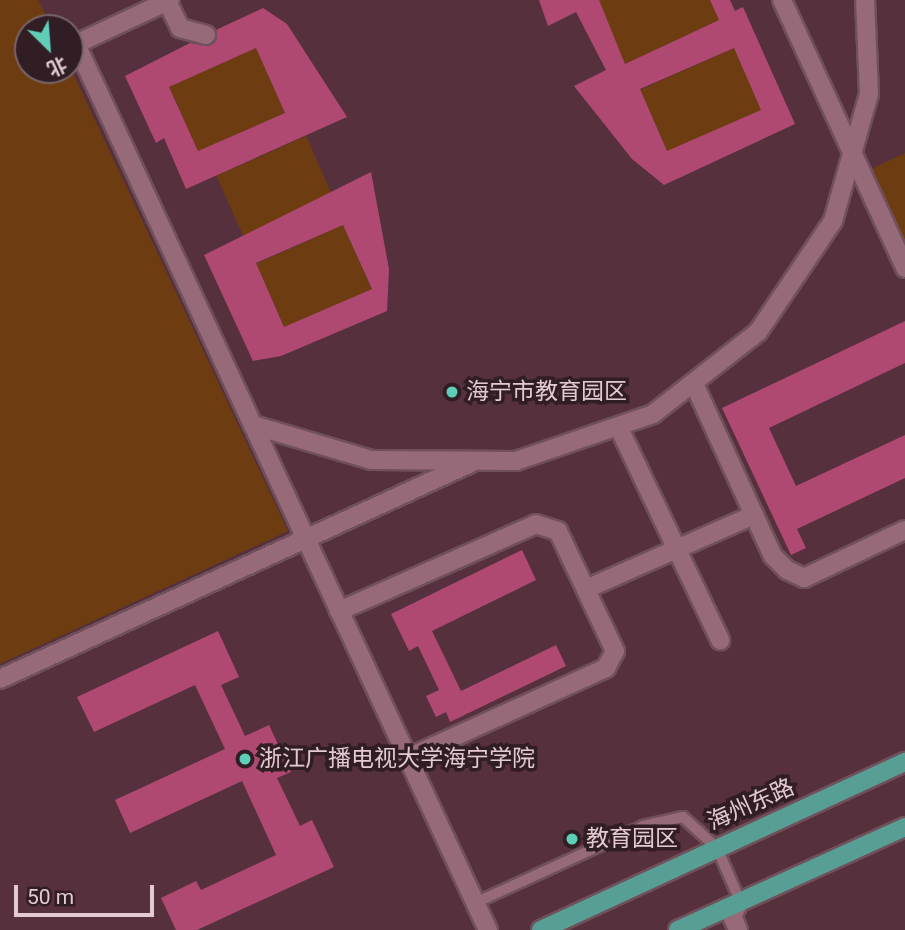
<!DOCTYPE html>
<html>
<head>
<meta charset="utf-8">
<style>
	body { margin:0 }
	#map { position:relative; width:905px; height:930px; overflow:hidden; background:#56303d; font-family:Roboto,"Noto Sans SC",sans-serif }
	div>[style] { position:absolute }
	.green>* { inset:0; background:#6d3d11; transform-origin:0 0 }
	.building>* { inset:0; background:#b04972 }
	.roads { filter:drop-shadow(2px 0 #70505b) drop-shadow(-2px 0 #70505b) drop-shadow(0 2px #70505b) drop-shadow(0 -2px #70505b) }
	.lane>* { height:10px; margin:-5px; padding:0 5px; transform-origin:5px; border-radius:5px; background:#966a78 }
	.street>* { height:18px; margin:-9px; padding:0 9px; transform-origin:9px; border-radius:9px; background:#966a78 }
	.primary>* { height:18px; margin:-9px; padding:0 9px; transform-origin:9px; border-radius:9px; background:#579e94 }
	.dots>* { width:19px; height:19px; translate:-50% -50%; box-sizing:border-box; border:4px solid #301e24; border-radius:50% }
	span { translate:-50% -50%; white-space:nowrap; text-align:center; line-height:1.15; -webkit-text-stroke:7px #301e24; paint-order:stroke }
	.poi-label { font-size:23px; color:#e3cad1 }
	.left { translate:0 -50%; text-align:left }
	.street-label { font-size:23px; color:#e3cad1 }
	.north { position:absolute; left:14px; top:14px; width:70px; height:70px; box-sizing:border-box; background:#301e24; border:2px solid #786369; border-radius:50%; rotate:155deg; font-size:19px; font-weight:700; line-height:28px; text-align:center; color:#e3cad1 }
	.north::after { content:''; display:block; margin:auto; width:24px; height:32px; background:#5eceb7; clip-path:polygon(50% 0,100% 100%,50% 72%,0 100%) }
	.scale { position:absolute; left:14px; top:885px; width:140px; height:32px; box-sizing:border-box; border:4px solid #e3cad1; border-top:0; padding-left:9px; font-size:21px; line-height:24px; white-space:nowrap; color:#e3cad1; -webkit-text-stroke:5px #301e24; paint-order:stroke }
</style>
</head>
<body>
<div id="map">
	<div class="green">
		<div style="clip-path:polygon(0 0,38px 0,52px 28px,28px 28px,28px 70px,70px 67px,288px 531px,0 664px)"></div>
		<div style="clip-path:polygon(598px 0,710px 0,719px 20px,625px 64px)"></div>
		<div style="left:256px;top:48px;width:71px;height:95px;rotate:66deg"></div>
		<div style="left:734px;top:48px;width:68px;height:103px;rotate:66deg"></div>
		<div style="left:306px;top:136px;width:66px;height:98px;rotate:66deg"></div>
		<div style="clip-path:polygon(905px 153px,905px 268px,861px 174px)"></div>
		<div style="left:343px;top:225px;width:70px;height:95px;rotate:66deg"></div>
	</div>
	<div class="building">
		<div style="clip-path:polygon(evenodd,539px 0,599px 0,625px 64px,719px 20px,710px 0,730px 0,735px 11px,743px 7px,795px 124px,664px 185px,632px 159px,574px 86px,606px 70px,576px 12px,548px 26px,539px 0,734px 48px,761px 110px,667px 151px,640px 89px,734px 48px)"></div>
		<div style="clip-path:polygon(evenodd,263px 8px,287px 24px,347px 117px,186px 189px,164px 138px,156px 143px,125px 76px,190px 43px,210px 46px,216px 30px,263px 8px,256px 48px,285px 113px,198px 151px,169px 87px,256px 48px)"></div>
		<div style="clip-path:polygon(evenodd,371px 172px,389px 269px,387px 311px,281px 356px,253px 361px,204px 255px,371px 172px,343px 225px,372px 289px,284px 327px,256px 263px,343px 225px)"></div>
		<div style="clip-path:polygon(905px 321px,905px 363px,769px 428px,796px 486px,905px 435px,905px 478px,797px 529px,806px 548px,791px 555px,722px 408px)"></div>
		<div style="clip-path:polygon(522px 550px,536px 580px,432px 631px,461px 691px,556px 645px,566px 666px,450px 722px,446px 712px,436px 717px,426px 696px,439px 690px,418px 646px,409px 651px,391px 614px)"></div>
		<div style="clip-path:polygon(218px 631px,239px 677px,221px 685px,245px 736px,269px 725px,291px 772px,277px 778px,300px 826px,312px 820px,334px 867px,197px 930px,176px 930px,161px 898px,196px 881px,201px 890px,276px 855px,242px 781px,130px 833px,115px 800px,225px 749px,195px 685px,94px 732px,77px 697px)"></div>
	</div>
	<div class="roads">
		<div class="lane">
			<div style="left:475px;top:903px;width:185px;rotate:-24.6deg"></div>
			<div style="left:643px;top:826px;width:41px;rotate:-12.7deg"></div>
			<div style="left:683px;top:817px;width:46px;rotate:42.4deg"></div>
			<div style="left:717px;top:848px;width:58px;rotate:66.5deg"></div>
		</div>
		<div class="street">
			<div style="left:170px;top:0;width:104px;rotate:154.9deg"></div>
			<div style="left:76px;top:44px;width:420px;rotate:65.1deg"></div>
			<div style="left:253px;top:425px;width:124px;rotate:16.4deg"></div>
			<div style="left:372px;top:460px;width:144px;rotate:0.4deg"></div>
			<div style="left:516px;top:461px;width:145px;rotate:-18.9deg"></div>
			<div style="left:653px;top:414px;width:133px;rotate:-38deg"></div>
			<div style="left:758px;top:332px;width:134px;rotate:-56deg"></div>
			<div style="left:833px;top:221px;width:132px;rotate:-74.2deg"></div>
			<div style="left:869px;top:94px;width:94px;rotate:-92.4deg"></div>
			<div style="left:782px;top:0;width:295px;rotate:65.3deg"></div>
			<div style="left:167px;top:1px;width:30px;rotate:64deg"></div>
			<div style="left:180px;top:28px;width:27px;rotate:15deg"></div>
			<div style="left:695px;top:386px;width:187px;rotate:65.4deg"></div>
			<div style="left:773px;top:556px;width:20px;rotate:45deg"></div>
			<div style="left:787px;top:570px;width:19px;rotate:25deg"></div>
			<div style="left:804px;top:578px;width:112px;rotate:-25.4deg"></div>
			<div style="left:253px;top:425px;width:557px;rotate:65.05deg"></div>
			<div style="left:620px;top:430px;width:233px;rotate:64.5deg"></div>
			<div style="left:586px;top:589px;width:184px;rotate:-23.8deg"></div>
			<div style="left:339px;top:611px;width:215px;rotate:-23.8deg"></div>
			<div style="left:536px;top:524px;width:23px;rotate:18deg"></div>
			<div style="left:558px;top:531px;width:133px;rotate:64.6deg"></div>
			<div style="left:615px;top:651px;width:19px;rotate:118deg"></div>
			<div style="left:606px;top:668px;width:217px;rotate:155.6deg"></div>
			<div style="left:0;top:679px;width:518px;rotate:-24.64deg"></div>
			<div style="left:738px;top:930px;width:15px;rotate:-113deg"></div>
			<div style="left:732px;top:916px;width:17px;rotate:-62deg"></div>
		</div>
		<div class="primary">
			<div style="left:541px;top:930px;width:401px;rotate:-24.8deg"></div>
			<div style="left:678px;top:930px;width:249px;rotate:-24.4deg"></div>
		</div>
	</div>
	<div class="dots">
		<div style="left:452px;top:392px;background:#5eceb7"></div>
		<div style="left:245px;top:759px;background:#5eceb7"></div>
		<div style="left:572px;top:839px;background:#5eceb7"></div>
	</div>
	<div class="poi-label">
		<span class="left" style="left:466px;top:392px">海宁市教育园区</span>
		<span class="left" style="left:259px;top:759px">浙江广播电视大学海宁学院</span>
		<span class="left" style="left:586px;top:839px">教育园区</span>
	</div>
	<div class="street-label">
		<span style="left:751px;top:805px;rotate:-24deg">海州东路</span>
	</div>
	<div class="north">北</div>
	<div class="scale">50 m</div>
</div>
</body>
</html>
